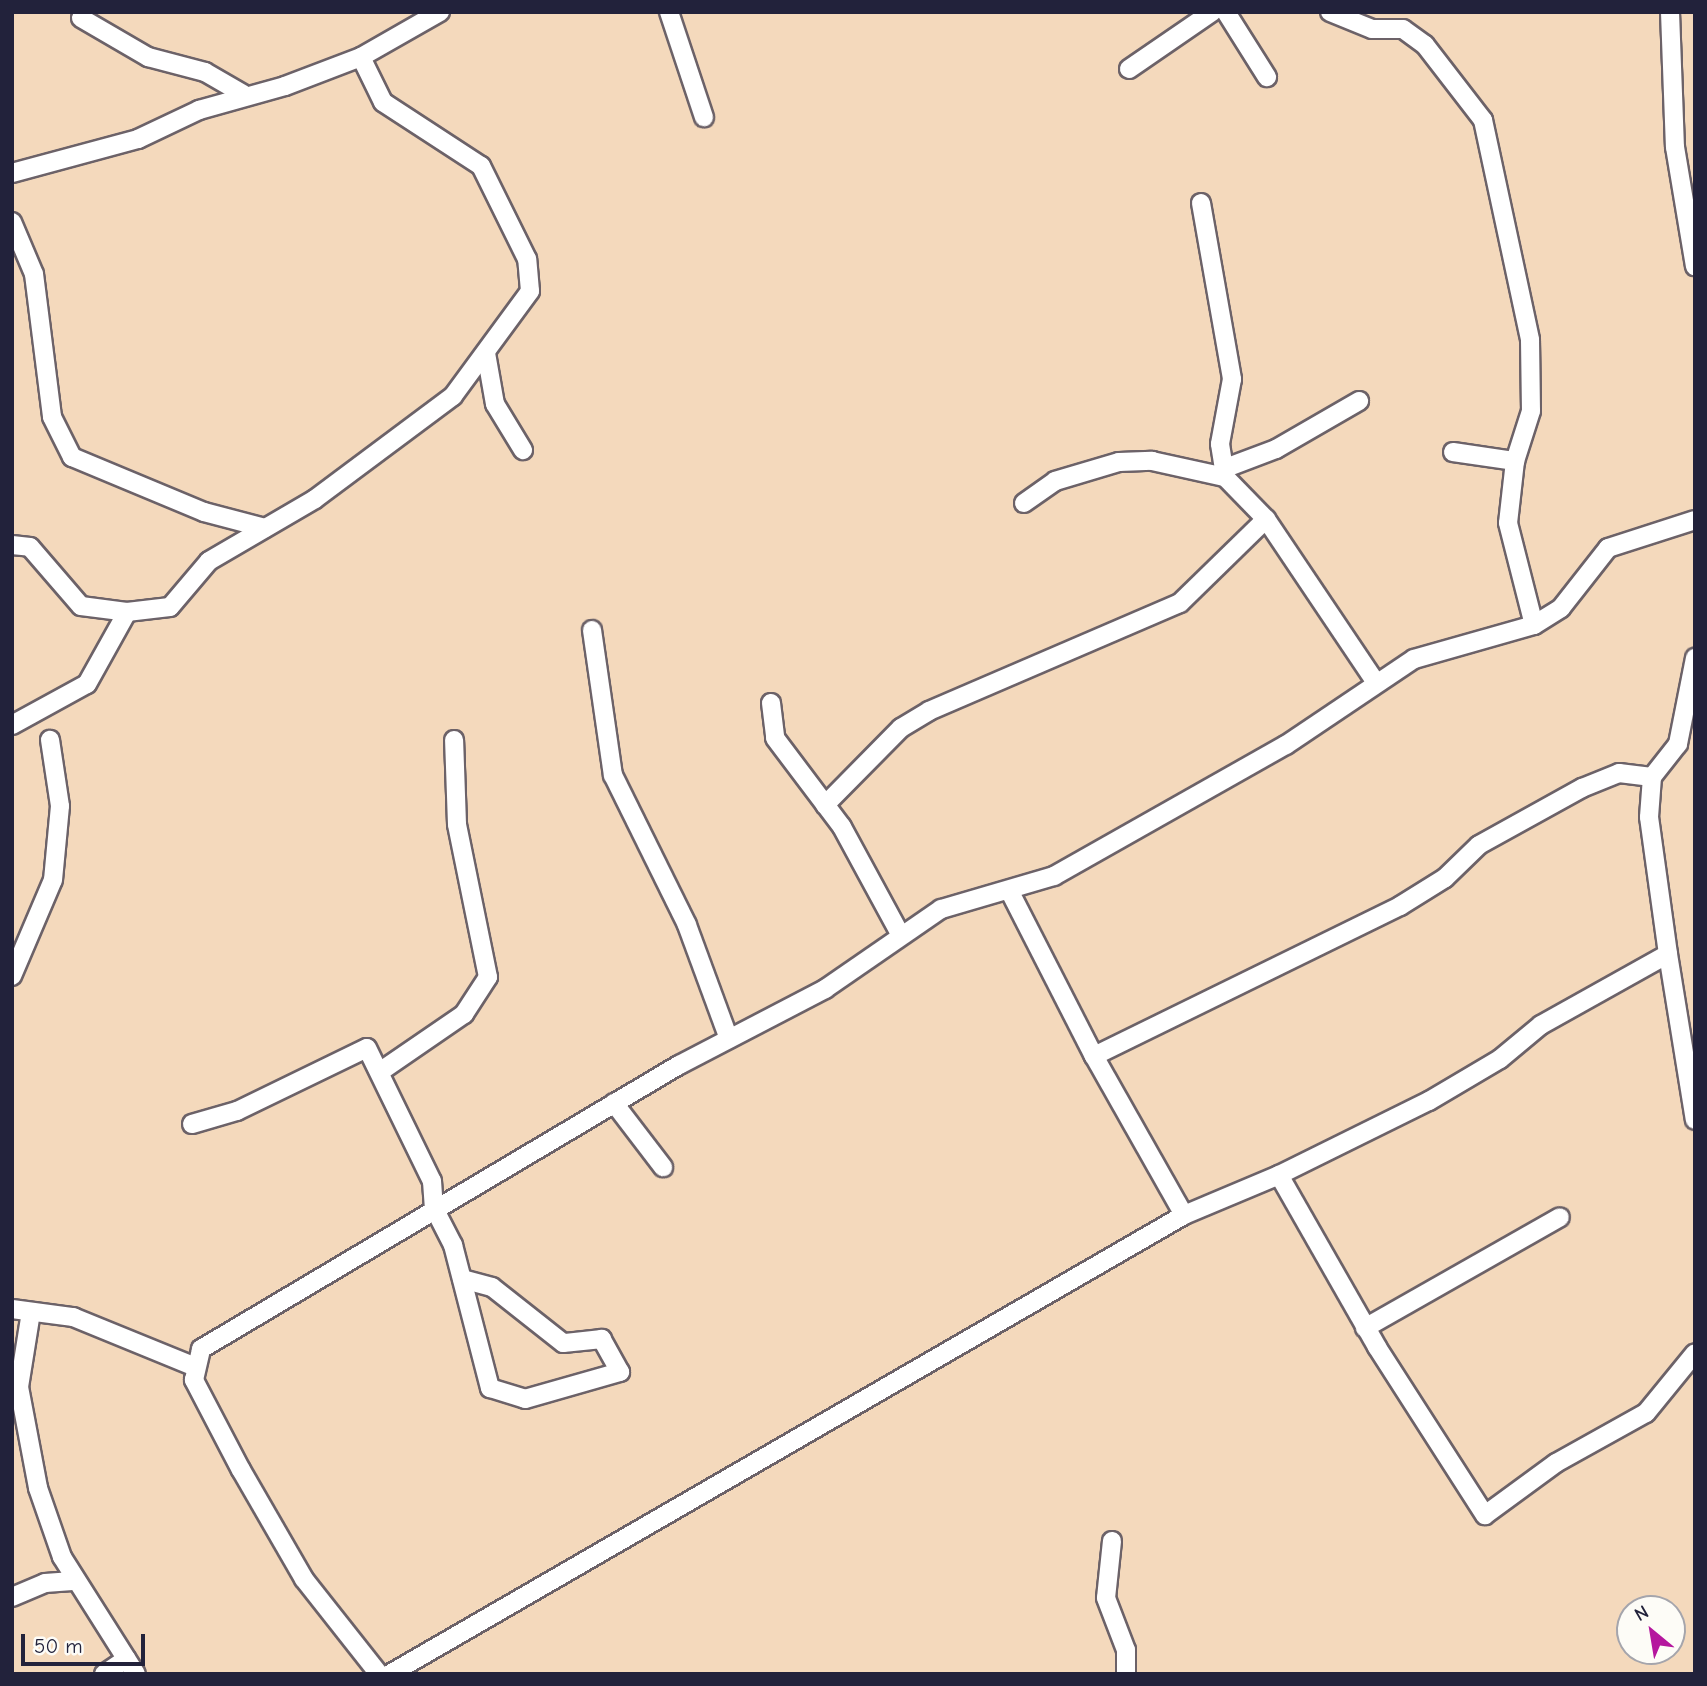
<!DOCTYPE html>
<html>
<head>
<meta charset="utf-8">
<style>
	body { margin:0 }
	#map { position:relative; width:1707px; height:1686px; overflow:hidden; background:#f4d9bc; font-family:"Comic Neue",sans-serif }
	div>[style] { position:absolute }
	.roads { filter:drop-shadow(2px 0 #6c6268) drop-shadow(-2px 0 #6c6268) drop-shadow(0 2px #6c6268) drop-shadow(0 -2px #6c6268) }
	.street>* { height:18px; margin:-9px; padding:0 9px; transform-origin:9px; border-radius:9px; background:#fff }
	span { translate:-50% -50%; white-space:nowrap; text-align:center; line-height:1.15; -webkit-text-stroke:5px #fdfcf7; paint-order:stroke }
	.frame { position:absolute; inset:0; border:14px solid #22223b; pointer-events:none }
	.north { position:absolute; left:1616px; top:1595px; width:70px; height:70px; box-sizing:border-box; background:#fdfcf7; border:2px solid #a5a5ac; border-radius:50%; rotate:330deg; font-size:19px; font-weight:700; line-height:28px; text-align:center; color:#22223b }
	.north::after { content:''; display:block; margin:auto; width:24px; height:32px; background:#b5179e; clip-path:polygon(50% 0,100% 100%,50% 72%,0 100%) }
	.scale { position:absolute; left:21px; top:1634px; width:124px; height:32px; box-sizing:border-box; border:4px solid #22223b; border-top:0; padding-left:9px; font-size:21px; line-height:24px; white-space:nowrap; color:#22223b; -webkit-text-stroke:5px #fdfcf7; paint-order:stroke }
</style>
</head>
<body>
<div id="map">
	<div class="roads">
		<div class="street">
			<div style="left:669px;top:12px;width:111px;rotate:71.6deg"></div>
			<div style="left:1226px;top:12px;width:77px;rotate:57.8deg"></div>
			<div style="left:1330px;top:12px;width:45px;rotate:22deg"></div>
			<div style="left:1372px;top:29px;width:31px"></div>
			<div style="left:1403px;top:29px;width:27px;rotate:36deg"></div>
			<div style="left:1425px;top:45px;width:95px;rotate:52.3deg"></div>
			<div style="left:1483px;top:120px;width:225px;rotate:77.9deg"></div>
			<div style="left:1530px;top:340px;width:71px;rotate:89.2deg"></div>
			<div style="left:1531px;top:411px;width:52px;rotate:107.7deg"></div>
			<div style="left:1515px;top:461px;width:62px;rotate:96.4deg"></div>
			<div style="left:1508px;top:523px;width:105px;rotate:75.7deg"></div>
			<div style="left:1670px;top:12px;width:135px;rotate:87.9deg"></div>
			<div style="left:1675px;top:147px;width:121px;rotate:80.5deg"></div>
			<div style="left:81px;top:18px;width:78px;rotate:30.2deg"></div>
			<div style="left:148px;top:57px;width:59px;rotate:14.7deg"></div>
			<div style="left:205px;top:72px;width:44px;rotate:30.1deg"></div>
			<div style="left:1129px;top:69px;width:101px;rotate:-34.5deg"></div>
			<div style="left:12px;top:173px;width:131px;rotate:-15.1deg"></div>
			<div style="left:138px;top:139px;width:68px;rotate:-25.4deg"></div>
			<div style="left:199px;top:110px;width:89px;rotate:-15.6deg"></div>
			<div style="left:285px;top:86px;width:81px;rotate:-20.9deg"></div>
			<div style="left:361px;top:57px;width:91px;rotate:-29.7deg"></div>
			<div style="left:1201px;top:203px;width:179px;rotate:80deg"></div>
			<div style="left:1232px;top:379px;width:66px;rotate:100.5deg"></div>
			<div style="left:1220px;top:444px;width:33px;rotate:81deg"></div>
			<div style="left:1225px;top:477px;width:59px;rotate:45.7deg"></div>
			<div style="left:1266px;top:519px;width:194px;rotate:56.1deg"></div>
			<div style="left:12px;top:222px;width:56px;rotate:67.1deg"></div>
			<div style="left:34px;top:274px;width:144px;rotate:82.8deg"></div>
			<div style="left:52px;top:417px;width:45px;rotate:63.4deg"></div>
			<div style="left:72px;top:457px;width:143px;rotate:22.6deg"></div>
			<div style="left:204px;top:512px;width:63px;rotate:14.7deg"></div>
			<div style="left:486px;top:353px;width:52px;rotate:80deg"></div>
			<div style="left:495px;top:404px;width:54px;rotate:58.7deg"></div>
			<div style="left:1453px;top:452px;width:63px;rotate:8.3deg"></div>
			<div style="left:1223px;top:469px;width:57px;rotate:-20.7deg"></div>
			<div style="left:1276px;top:449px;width:96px;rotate:-30deg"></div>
			<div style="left:1024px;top:503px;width:38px;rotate:-35deg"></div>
			<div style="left:1055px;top:481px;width:67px;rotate:-16.5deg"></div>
			<div style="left:1119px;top:462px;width:33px;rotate:-2deg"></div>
			<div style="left:1152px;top:461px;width:75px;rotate:12.4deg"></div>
			<div style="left:12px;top:545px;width:18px;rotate:6deg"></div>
			<div style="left:30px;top:547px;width:78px;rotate:49.2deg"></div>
			<div style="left:81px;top:606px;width:46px;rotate:7.4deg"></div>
			<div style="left:592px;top:630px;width:147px;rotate:81.8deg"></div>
			<div style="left:613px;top:775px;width:167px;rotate:63.7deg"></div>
			<div style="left:687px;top:925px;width:121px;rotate:69.8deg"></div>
			<div style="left:771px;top:703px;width:35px;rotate:83deg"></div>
			<div style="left:775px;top:738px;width:111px;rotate:53deg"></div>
			<div style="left:842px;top:827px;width:122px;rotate:61.5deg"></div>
			<div style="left:12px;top:725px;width:85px;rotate:-28.7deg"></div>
			<div style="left:87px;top:684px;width:82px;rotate:-60.9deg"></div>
			<div style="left:127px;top:612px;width:43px;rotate:-6.6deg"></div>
			<div style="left:170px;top:607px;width:60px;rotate:-49.7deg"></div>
			<div style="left:209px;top:561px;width:123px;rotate:-30.3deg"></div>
			<div style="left:315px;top:499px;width:172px;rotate:-36.7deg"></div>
			<div style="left:453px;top:396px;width:130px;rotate:-53.7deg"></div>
			<div style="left:530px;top:291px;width:32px;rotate:-95deg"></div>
			<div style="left:527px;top:259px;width:104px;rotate:-116.3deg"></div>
			<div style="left:481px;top:166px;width:117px;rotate:-146.9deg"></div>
			<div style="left:383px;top:102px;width:50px;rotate:-116.1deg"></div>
			<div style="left:825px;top:805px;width:108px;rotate:-45.4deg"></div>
			<div style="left:901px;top:728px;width:33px;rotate:-31deg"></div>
			<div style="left:929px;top:711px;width:273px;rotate:-23.3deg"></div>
			<div style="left:1180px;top:603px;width:120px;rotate:-44.3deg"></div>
			<div style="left:1010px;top:892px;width:184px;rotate:62.9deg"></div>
			<div style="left:1668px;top:954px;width:168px;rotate:80.8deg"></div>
			<div style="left:12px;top:976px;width:104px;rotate:-66.9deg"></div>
			<div style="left:53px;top:880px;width:74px;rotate:-84.6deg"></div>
			<div style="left:60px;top:806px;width:67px;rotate:-98.6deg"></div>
			<div style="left:381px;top:1071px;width:101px;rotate:-34.5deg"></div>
			<div style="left:464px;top:1014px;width:44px;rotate:-57deg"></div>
			<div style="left:488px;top:977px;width:156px;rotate:-101.5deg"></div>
			<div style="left:457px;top:824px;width:84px;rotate:-92deg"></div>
			<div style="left:614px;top:1103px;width:81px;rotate:52.6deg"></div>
			<div style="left:192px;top:1124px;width:47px;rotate:-16.1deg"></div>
			<div style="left:237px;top:1111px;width:144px;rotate:-25.9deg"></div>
			<div style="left:367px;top:1048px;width:148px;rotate:64deg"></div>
			<div style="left:432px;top:1181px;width:27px;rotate:86deg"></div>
			<div style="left:434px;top:1208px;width:42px;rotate:62.8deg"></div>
			<div style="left:453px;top:1245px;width:148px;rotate:75.5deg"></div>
			<div style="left:490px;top:1388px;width:37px;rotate:17deg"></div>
			<div style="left:525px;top:1399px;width:99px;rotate:-15.9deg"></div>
			<div style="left:620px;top:1372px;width:38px;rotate:-119deg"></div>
			<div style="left:602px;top:1339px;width:39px;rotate:174deg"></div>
			<div style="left:563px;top:1343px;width:90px;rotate:-141.7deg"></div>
			<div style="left:492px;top:1287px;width:31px;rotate:-165deg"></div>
			<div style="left:1279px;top:1175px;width:167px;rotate:-26.3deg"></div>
			<div style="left:1429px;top:1101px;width:82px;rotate:-30.6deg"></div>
			<div style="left:1500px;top:1059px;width:53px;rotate:-39.7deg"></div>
			<div style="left:1541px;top:1025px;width:145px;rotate:-29.2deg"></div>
			<div style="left:1668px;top:954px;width:138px;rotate:-97.9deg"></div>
			<div style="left:1649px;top:817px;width:40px;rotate:-85.7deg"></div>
			<div style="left:1184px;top:1215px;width:183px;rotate:-119.5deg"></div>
			<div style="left:1094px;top:1056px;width:341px;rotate:-26.1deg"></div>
			<div style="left:1400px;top:906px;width:53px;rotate:-31.9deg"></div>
			<div style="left:1445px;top:878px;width:47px;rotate:-44.1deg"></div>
			<div style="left:1479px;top:845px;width:118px;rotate:-29deg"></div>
			<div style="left:1582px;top:788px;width:40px;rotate:-22deg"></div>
			<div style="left:1619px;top:773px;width:33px;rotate:7deg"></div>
			<div style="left:1652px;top:777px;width:42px;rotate:-51.8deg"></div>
			<div style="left:1678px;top:744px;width:88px;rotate:-78.8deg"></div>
			<div style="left:12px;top:1309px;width:62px;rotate:7.5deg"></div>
			<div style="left:73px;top:1317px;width:130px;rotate:22.2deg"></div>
			<div style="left:31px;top:1312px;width:76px;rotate:99.1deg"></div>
			<div style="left:19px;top:1387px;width:103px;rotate:79.3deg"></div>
			<div style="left:38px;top:1488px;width:73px;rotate:70.8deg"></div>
			<div style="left:62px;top:1557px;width:138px;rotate:57.7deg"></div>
			<div style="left:1365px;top:1328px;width:224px;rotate:-29.6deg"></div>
			<div style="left:1112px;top:1541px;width:57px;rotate:96deg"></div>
			<div style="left:1106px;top:1598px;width:56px;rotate:69deg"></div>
			<div style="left:1126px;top:1650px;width:24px;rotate:90deg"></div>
			<div style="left:12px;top:1597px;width:36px;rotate:-23deg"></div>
			<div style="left:45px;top:1583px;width:31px;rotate:-4deg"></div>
			<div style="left:104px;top:1674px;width:27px;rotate:-34deg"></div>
			<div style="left:379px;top:1674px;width:121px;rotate:-128.3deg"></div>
			<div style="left:304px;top:1579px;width:126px;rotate:-120deg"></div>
			<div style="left:241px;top:1470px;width:102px;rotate:-117.6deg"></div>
			<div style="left:194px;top:1380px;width:32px;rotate:-77deg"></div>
			<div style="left:201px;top:1349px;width:556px;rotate:-30.72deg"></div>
			<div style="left:679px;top:1065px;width:165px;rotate:-27.5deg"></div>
			<div style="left:825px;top:989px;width:141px;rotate:-34.6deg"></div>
			<div style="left:941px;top:909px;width:118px;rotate:-16.3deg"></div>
			<div style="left:1054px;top:876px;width:266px;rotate:-29.5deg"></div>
			<div style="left:1286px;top:745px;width:154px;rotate:-33.9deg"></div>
			<div style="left:1414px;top:659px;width:125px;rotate:-15.8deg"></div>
			<div style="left:1534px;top:625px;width:32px;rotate:-32deg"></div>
			<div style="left:1561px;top:608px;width:76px;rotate:-51.9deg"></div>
			<div style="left:1608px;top:548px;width:91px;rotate:-17.8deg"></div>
			<div style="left:390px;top:1674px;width:917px;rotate:-30.03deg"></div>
			<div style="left:1184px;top:1215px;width:103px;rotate:-22.8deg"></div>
			<div style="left:1279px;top:1175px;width:198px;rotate:60.3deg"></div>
			<div style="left:1377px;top:1347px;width:200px;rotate:57.3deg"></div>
			<div style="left:1485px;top:1515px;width:88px;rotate:-36.2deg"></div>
			<div style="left:1556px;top:1463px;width:103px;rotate:-29.1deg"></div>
			<div style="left:1646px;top:1413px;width:77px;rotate:-50.8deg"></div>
		</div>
	</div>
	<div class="frame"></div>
	<div class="north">N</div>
	<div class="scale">50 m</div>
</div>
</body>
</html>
